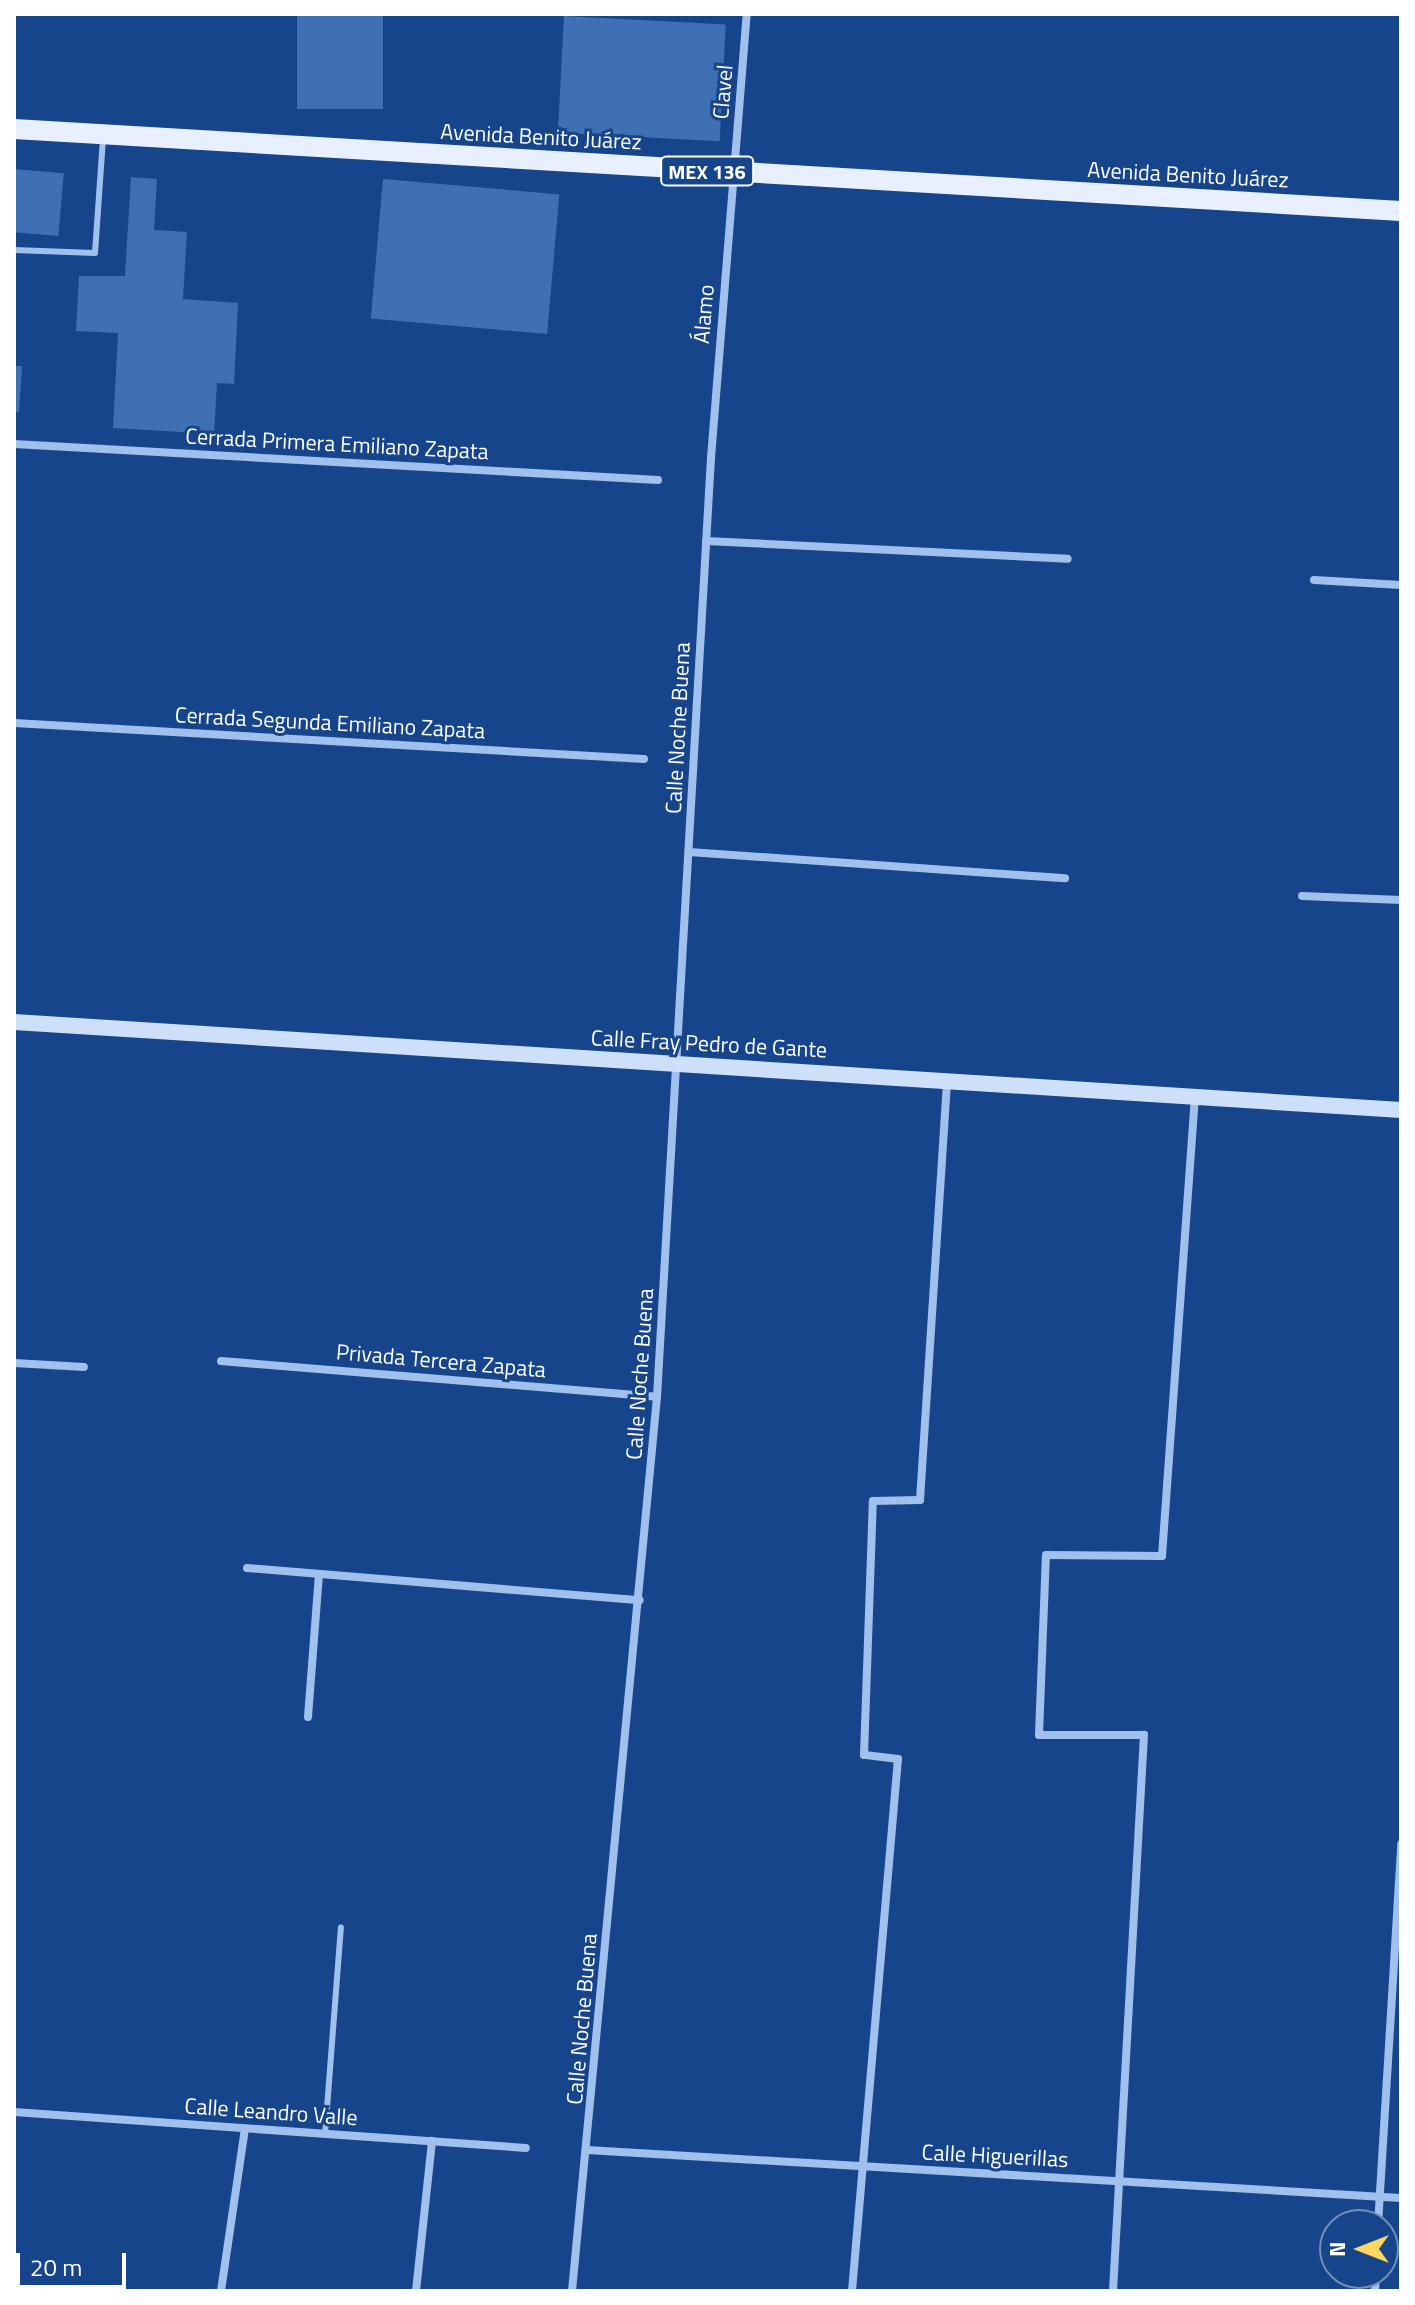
<!DOCTYPE html>
<html>
<head>
<meta charset="utf-8">
<style>
	body { margin:0 }
	#map { position:relative; width:1415px; height:2305px; overflow:hidden; background:#17458b; font-family:"Titillium Web",sans-serif }
	div>[style] { position:absolute }
	.building>* { inset:0; background:#3f70b4; transform-origin:0 0 }
	.lane>* { height:6px; margin:-3px; padding:0 3px; transform-origin:3px; border-radius:3px; background:#a0c1ee }
	.street>* { height:8px; margin:-4px; padding:0 4px; transform-origin:4px; border-radius:4px; background:#a0c1ee }
	.secondary>* { height:16px; margin:-8px; padding:0 8px; transform-origin:8px; border-radius:8px; background:#cedffa }
	.primary>* { height:20px; margin:-10px; padding:0 10px; transform-origin:10px; border-radius:10px; background:#e8f0ff }
	span { translate:-50% -50%; white-space:nowrap; text-align:center; line-height:1.15; -webkit-text-stroke:6px #17458b; paint-order:stroke }
	.shield-label span { padding:2px 6px; background:#17458b; border:2px solid; border-radius:6px; -webkit-text-stroke-width:0 }
	.shield-label { font-size:20px; color:#fff; font-weight:700 }
	.street-label { font-size:22px; color:#fff }
	.frame { position:absolute; inset:0; border:16px solid #fff; pointer-events:none }
	.north { position:absolute; left:1319px; top:2209px; width:80px; height:80px; box-sizing:border-box; background:#17458b; border:2px solid #748fb9; border-radius:50%; rotate:270deg; font-size:22px; font-weight:700; line-height:32px; text-align:center; color:#fff }
	.north::after { content:''; display:block; margin:auto; width:28px; height:36px; background:#ffd65e; clip-path:polygon(50% 0,100% 100%,50% 72%,0 100%) }
	.scale { position:absolute; left:16px; top:2253px; width:110px; height:36px; box-sizing:border-box; border:4px solid #fff; border-top:0; padding-left:10px; font-size:24px; line-height:28px; white-space:nowrap; color:#fff; -webkit-text-stroke:6px #17458b; paint-order:stroke }
</style>
</head>
<body>
<div id="map">
	<div class="building">
		<div style="left:297px;top:14px;width:86px;height:95px"></div>
		<div style="left:564px;top:16px;width:162px;height:117px;rotate:3deg"></div>
		<div style="left:14px;top:169px;width:50px;height:63px;rotate:5deg"></div>
		<div style="clip-path:polygon(131px 177px,157px 179px,154px 230px,187px 232px,183px 299px,238px 303px,234px 384px,217px 383px,214px 434px,113px 428px,118px 333px,76px 331px,79px 276px,125px 276px)"></div>
		<div style="left:383px;top:179px;width:177px;height:140px;rotate:5deg"></div>
		<div style="clip-path:polygon(14px 366px,22px 366px,19px 412px,14px 411px)"></div>
	</div>
	<div class="lane">
		<div style="left:14px;top:250px;width:81px;rotate:2.1deg"></div>
		<div style="left:95px;top:253px;width:115px;rotate:-86deg"></div>
		<div style="left:325px;top:2134px;width:207px;rotate:-85.6deg"></div>
	</div>
	<div class="street">
		<div style="left:14px;top:444px;width:645px;rotate:3.2deg"></div>
		<div style="left:706px;top:541px;width:362px;rotate:2.8deg"></div>
		<div style="left:1314px;top:580px;width:87px;rotate:3.3deg"></div>
		<div style="left:14px;top:723px;width:631px;rotate:3.27deg"></div>
		<div style="left:689px;top:852px;width:377px;rotate:4deg"></div>
		<div style="left:1302px;top:896px;width:99px;rotate:2.3deg"></div>
		<div style="left:221px;top:1361px;width:437px;rotate:4.7deg"></div>
		<div style="left:14px;top:1363px;width:70px;rotate:3.3deg"></div>
		<div style="left:247px;top:1568px;width:394px;rotate:4.7deg"></div>
		<div style="left:308px;top:1717px;width:143px;rotate:-85.6deg"></div>
		<div style="left:14px;top:2112px;width:513px;rotate:4.02deg"></div>
		<div style="left:587px;top:2150px;width:815px;rotate:3.37deg"></div>
		<div style="left:1378px;top:2225px;width:382px;rotate:-86.5deg"></div>
		<div style="left:221px;top:2291px;width:164px;rotate:-81.6deg"></div>
		<div style="left:416px;top:2291px;width:151px;rotate:-83.9deg"></div>
		<div style="left:572px;top:2291px;width:898px;rotate:-84.57deg"></div>
		<div style="left:657px;top:1397px;width:941px;rotate:-86.71deg"></div>
		<div style="left:711px;top:458px;width:445px;rotate:-85.4deg"></div>
		<div style="left:852px;top:2291px;width:534px;rotate:-85.06deg"></div>
		<div style="left:898px;top:1759px;width:34px;rotate:-173deg"></div>
		<div style="left:864px;top:1755px;width:254px;rotate:-88deg"></div>
		<div style="left:873px;top:1501px;width:47px;rotate:-1.2deg"></div>
		<div style="left:920px;top:1500px;width:420px;rotate:-86.3deg"></div>
		<div style="left:1113px;top:2291px;width:557px;rotate:-86.81deg"></div>
		<div style="left:1144px;top:1735px;width:105px;rotate:180deg"></div>
		<div style="left:1039px;top:1735px;width:180px;rotate:-87.8deg"></div>
		<div style="left:1046px;top:1555px;width:116px;rotate:0.5deg"></div>
		<div style="left:1162px;top:1556px;width:460px;rotate:-85.9deg"></div>
		<div style="left:1375px;top:2291px;width:18px;rotate:-87deg"></div>
	</div>
	<div class="secondary">
		<div style="left:14px;top:1022px;width:1390px;rotate:3.63deg"></div>
	</div>
	<div class="primary">
		<div style="left:14px;top:129px;width:1389px;rotate:3.38deg"></div>
	</div>
	<div class="shield-label">
		<span style="left:707px;top:171px">MEX 136</span>
	</div>
	<div class="street-label">
		<span style="left:723px;top:92px;rotate:-85deg">Clavel</span>
		<span style="left:541px;top:137px;rotate:3deg">Avenida Benito Juárez</span>
		<span style="left:1188px;top:175px;rotate:3deg">Avenida Benito Juárez</span>
		<span style="left:704px;top:314px;rotate:-85deg">Álamo</span>
		<span style="left:337px;top:444px;rotate:3deg">Cerrada Primera Emiliano Zapata</span>
		<span style="left:330px;top:723px;rotate:3deg">Cerrada Segunda Emiliano Zapata</span>
		<span style="left:678px;top:728px;rotate:-87deg">Calle Noche Buena</span>
		<span style="left:709px;top:1044px;rotate:3deg">Calle Fray Pedro de Gante</span>
		<span style="left:441px;top:1361px;rotate:5deg">Privada Tercera Zapata</span>
		<span style="left:640px;top:1374px;rotate:-86deg">Calle Noche Buena</span>
		<span style="left:582px;top:2019px;rotate:-85deg">Calle Noche Buena</span>
		<span style="left:271px;top:2112px;rotate:4deg">Calle Leandro Valle</span>
		<span style="left:995px;top:2156px;rotate:3deg">Calle Higuerillas</span>
	</div>
	<div class="frame"></div>
	<div class="north">N</div>
	<div class="scale">20 m</div>
</div>
</body>
</html>
